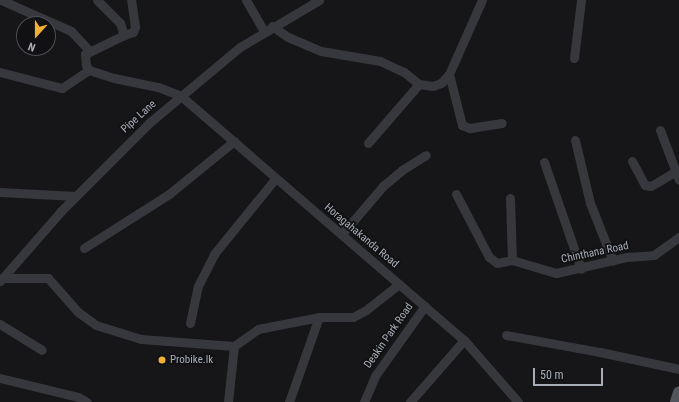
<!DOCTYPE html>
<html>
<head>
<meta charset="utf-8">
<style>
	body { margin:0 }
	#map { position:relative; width:679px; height:402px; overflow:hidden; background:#161618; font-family:"Roboto Condensed",sans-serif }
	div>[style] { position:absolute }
	.minor>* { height:9px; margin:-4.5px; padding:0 4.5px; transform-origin:4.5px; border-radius:4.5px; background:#37383d }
	.major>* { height:12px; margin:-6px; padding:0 6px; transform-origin:6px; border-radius:6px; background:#53555c }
	.dots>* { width:11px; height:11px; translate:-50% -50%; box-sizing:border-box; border:2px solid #111113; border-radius:50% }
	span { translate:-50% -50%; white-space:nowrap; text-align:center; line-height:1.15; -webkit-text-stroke:3.5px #111113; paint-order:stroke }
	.street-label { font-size:11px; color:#a8adb8 }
	.poi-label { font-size:11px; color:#a8adb8 }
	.left { translate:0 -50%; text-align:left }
	.north { position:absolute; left:16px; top:16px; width:40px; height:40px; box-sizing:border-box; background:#111113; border:1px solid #4d4f55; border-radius:50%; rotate:201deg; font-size:11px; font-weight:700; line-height:16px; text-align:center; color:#a8adb8 }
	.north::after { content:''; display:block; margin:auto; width:14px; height:18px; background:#f2b134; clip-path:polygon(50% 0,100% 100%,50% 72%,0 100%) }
	.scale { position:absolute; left:533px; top:368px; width:70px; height:18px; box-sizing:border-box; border:2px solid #a8adb8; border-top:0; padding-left:5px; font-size:12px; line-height:14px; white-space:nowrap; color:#a8adb8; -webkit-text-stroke:3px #111113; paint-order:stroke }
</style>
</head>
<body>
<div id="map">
	<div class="minor">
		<div style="left:1px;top:0;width:77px;rotate:23.9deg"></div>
		<div style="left:71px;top:31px;width:26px;rotate:47deg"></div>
		<div style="left:97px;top:0;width:33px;rotate:45deg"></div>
		<div style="left:120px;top:23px;width:13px;rotate:72deg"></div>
		<div style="left:124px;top:35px;width:43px;rotate:154deg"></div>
		<div style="left:85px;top:54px;width:11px;rotate:85deg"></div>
		<div style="left:86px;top:65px;width:6px;rotate:59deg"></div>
		<div style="left:89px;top:70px;width:26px;rotate:18deg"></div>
		<div style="left:114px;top:78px;width:45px;rotate:11.6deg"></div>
		<div style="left:158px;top:87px;width:25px;rotate:21deg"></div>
		<div style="left:181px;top:96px;width:374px;rotate:40.8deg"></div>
		<div style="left:464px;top:340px;width:82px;rotate:48.9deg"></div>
		<div style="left:246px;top:0;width:36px;rotate:60deg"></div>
		<div style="left:482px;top:0;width:81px;rotate:114deg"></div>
		<div style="left:449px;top:74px;width:53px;rotate:75.7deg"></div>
		<div style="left:462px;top:125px;width:9px;rotate:21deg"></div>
		<div style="left:470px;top:128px;width:32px;rotate:-9deg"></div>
		<div style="left:272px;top:26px;width:19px;rotate:35deg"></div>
		<div style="left:288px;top:37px;width:36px;rotate:23deg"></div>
		<div style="left:321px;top:51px;width:60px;rotate:9.6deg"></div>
		<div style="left:380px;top:61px;width:26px;rotate:25deg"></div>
		<div style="left:404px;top:72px;width:19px;rotate:39deg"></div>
		<div style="left:419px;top:84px;width:14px;rotate:8deg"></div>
		<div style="left:433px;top:86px;width:9px;rotate:-21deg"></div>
		<div style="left:441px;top:83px;width:12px;rotate:-48deg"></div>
		<div style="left:124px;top:35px;width:9px;rotate:-18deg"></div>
		<div style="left:133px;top:32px;width:5px;rotate:-68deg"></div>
		<div style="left:135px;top:27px;width:27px;rotate:-98deg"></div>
		<div style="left:574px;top:58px;width:58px;rotate:-83.1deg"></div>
		<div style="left:0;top:72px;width:64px;rotate:14.5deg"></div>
		<div style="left:62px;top:88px;width:32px;rotate:-34deg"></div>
		<div style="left:660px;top:130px;width:53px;rotate:69.2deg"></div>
		<div style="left:575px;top:140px;width:65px;rotate:76.6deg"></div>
		<div style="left:590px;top:203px;width:62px;rotate:68.4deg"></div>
		<div style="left:368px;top:143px;width:78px;rotate:-49.2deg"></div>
		<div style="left:632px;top:161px;width:27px;rotate:62deg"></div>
		<div style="left:645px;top:185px;width:6px;rotate:9deg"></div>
		<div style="left:651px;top:186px;width:29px;rotate:-31deg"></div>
		<div style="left:544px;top:162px;width:113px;rotate:70.9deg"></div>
		<div style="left:0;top:192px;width:75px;rotate:3.1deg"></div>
		<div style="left:456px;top:194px;width:71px;rotate:62.4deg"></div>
		<div style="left:489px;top:257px;width:10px;rotate:37deg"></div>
		<div style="left:497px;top:263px;width:15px;rotate:-11deg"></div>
		<div style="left:512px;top:260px;width:46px;rotate:16.5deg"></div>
		<div style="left:556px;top:273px;width:73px;rotate:-12.7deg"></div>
		<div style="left:627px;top:257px;width:27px;rotate:-4deg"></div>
		<div style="left:654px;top:255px;width:31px;rotate:-36deg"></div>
		<div style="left:510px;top:198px;width:62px;rotate:88.2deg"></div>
		<div style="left:342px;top:234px;width:63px;rotate:-49.5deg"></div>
		<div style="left:383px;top:186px;width:25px;rotate:-40deg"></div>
		<div style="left:402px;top:170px;width:28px;rotate:-32deg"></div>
		<div style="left:84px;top:248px;width:101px;rotate:-32.4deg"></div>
		<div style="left:169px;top:194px;width:84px;rotate:-39.2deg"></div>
		<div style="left:2px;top:278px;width:46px"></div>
		<div style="left:48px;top:278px;width:45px;rotate:48.6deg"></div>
		<div style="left:78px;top:312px;width:22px;rotate:36deg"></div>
		<div style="left:96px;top:325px;width:47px;rotate:17.3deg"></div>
		<div style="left:141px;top:339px;width:93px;rotate:4.3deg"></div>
		<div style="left:234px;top:346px;width:29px;rotate:-35deg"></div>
		<div style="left:258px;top:329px;width:62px;rotate:-11.1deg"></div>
		<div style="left:319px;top:317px;width:34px"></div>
		<div style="left:353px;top:317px;width:15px;rotate:-28deg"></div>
		<div style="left:366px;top:310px;width:42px;rotate:-38.2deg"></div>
		<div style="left:0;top:281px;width:93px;rotate:-48.9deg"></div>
		<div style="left:61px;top:211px;width:124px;rotate:-45deg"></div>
		<div style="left:149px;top:123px;width:119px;rotate:-39.9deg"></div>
		<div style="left:240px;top:47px;width:92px;rotate:-30.7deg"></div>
		<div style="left:190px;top:323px;width:38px;rotate:-78deg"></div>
		<div style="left:198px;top:286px;width:36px;rotate:-63deg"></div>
		<div style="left:214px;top:254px;width:97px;rotate:-50.9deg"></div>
		<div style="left:0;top:324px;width:49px;rotate:31.8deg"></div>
		<div style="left:506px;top:335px;width:96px;rotate:10.3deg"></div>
		<div style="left:600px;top:352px;width:81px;rotate:12.1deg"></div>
		<div style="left:0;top:378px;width:80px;rotate:13.7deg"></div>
		<div style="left:78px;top:397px;width:10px;rotate:29deg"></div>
		<div style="left:228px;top:402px;width:56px;rotate:-83.9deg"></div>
		<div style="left:289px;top:402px;width:90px;rotate:-70.6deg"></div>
		<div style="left:364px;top:402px;width:28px;rotate:-67deg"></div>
		<div style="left:375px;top:376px;width:86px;rotate:-54.5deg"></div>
		<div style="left:410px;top:402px;width:82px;rotate:-48.9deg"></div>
	</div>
	<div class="major">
		<div style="left:676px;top:402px;width:10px;rotate:-73deg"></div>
	</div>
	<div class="dots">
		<div style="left:162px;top:360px;background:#f2b134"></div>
	</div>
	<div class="street-label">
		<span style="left:139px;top:117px;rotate:-42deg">Pipe Lane</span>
		<span style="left:361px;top:236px;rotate:40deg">Horagahakanda Road</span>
		<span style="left:595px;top:253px;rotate:-12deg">Chinthana Road</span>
		<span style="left:389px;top:336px;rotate:-55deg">Deakin Park Road</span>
	</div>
	<div class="poi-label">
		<span class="left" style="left:170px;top:360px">Probike.lk</span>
	</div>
	<div class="north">N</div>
	<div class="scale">50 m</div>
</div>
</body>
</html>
